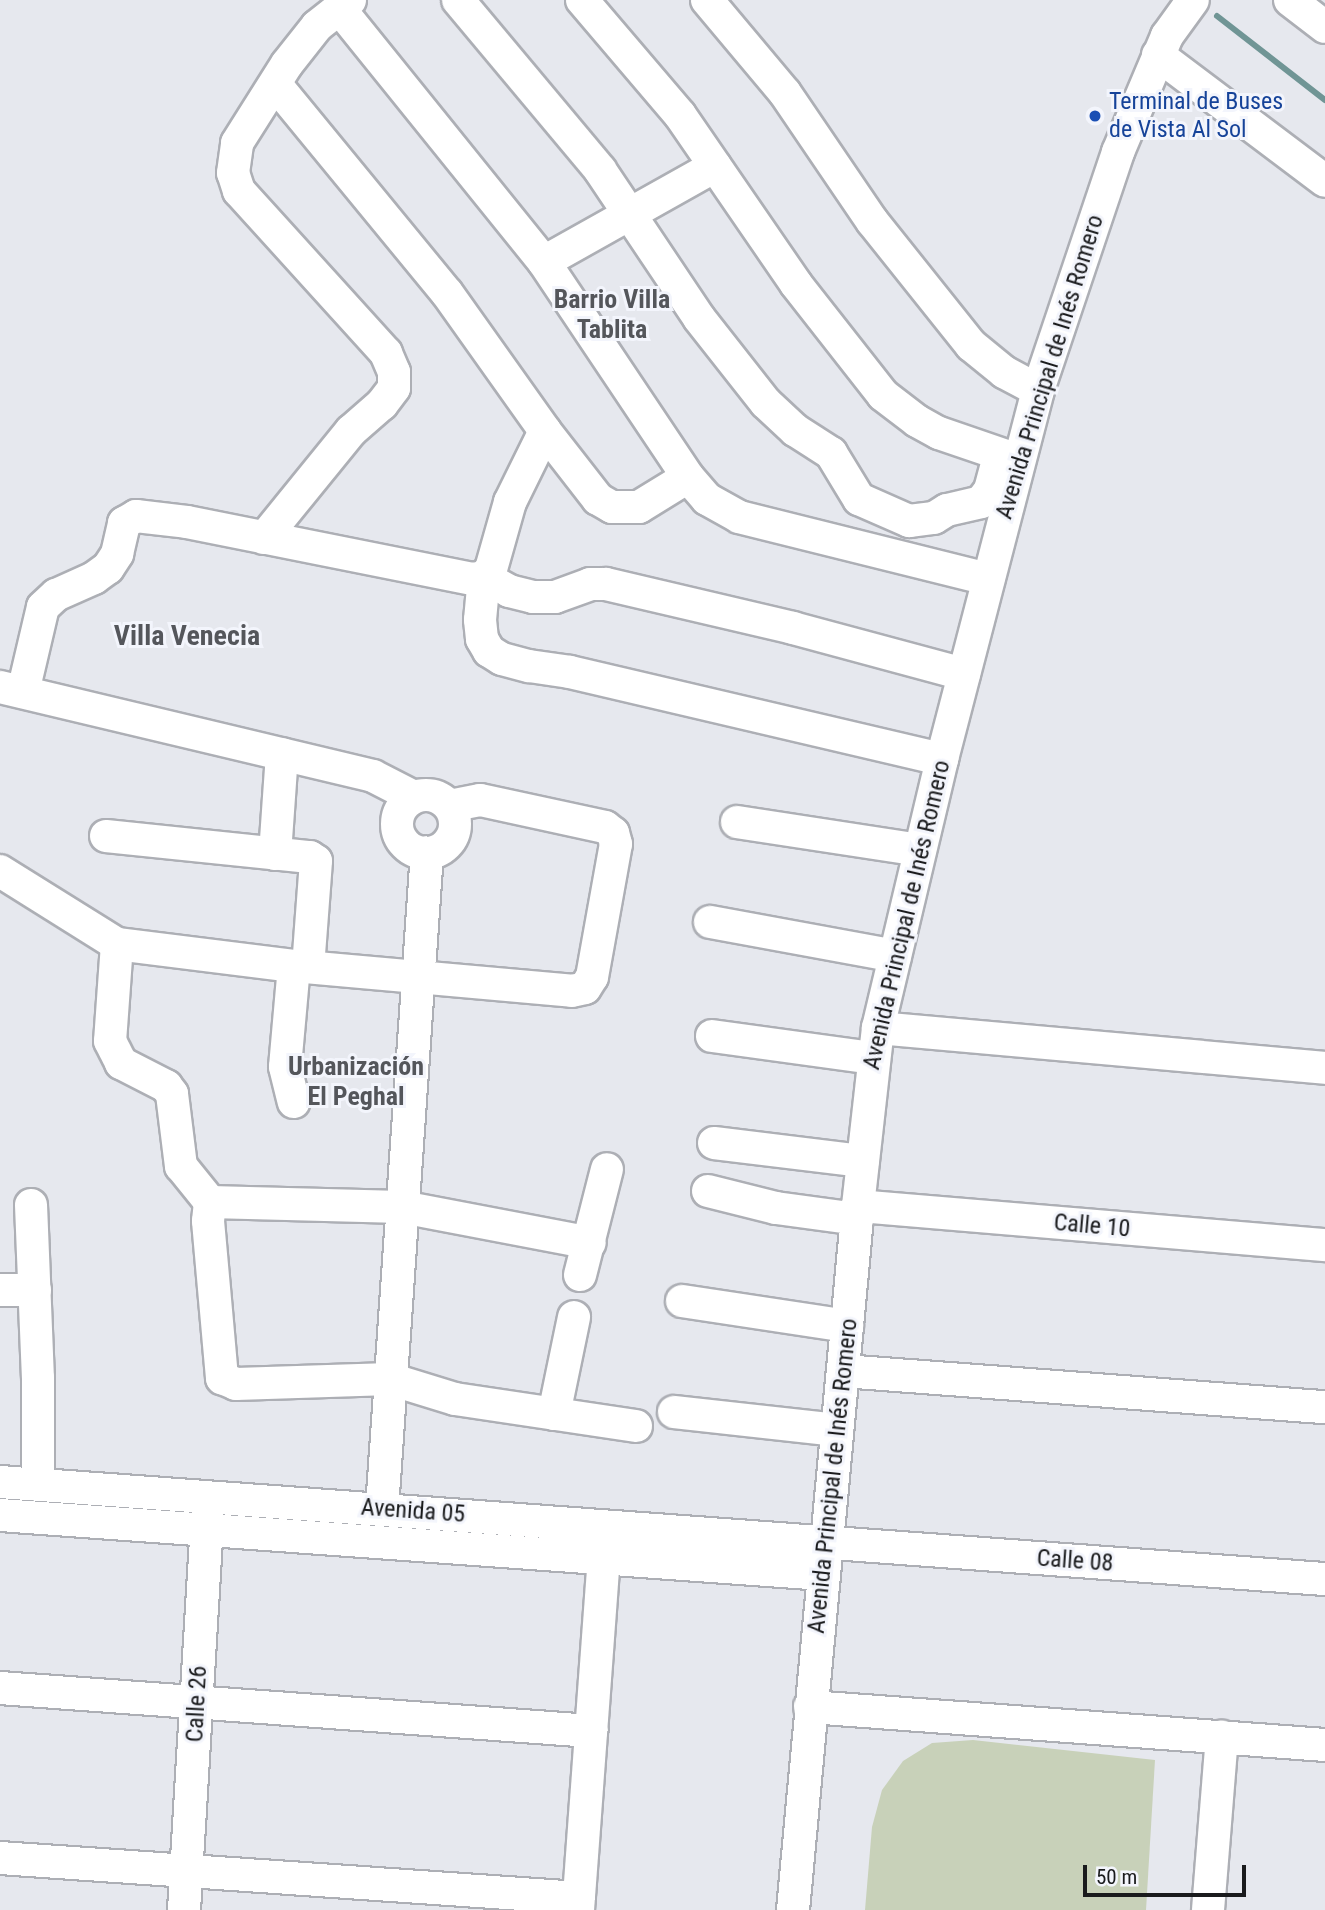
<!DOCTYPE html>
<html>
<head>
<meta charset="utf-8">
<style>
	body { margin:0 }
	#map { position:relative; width:1325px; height:1910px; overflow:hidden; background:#e6e8ee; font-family:"Roboto Condensed",sans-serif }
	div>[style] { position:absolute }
	.green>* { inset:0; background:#c8d1b9 }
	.stream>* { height:6px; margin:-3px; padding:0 3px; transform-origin:3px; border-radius:3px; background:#709595 }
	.roads { filter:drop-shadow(2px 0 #adafb5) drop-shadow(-2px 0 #adafb5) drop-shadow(0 2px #adafb5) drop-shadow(0 -2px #adafb5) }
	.minor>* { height:32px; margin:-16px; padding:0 16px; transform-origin:16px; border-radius:16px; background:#fff }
	.minor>.ring { margin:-16px; padding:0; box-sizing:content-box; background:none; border:32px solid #fff; border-radius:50% }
	.dots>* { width:19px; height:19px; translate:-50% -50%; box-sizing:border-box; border:4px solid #f3f5fc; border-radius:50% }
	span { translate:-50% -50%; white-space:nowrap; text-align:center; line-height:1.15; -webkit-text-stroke:6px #f3f5fc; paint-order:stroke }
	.transit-label { font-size:24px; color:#164399 }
	.left { translate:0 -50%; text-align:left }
	.street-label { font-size:24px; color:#1a1b1d }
	.neighbourhood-label { font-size:26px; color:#54565b; font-weight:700 }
	.quarter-label { font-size:28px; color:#54565b; font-weight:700 }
	.scale { position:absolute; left:1083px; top:1865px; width:163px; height:32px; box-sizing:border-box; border:4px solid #1a1b1d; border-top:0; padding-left:9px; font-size:21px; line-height:24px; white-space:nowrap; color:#1a1b1d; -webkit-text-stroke:5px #f3f5fc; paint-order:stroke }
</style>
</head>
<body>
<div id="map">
	<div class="green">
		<div style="clip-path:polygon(973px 1740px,1155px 1760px,1146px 1910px,865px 1910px,872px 1827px,882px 1790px,903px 1761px,932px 1743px)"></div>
	</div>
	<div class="stream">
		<div style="left:1217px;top:16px;width:137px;rotate:37.9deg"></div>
		<div style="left:0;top:1498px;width:27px;rotate:4deg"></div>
		<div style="left:34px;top:1500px;width:34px;rotate:5deg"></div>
		<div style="left:363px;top:1525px;width:33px;rotate:3deg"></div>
	</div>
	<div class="roads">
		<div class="minor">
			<div style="left:458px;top:0;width:222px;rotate:50.1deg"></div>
			<div style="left:600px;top:170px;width:178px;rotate:56.2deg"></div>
			<div style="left:699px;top:318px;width:108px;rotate:51.8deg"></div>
			<div style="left:766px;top:403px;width:40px;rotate:43deg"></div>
			<div style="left:795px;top:430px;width:43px;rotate:32.6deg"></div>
			<div style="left:831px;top:453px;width:54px;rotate:58.7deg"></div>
			<div style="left:859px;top:499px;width:55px;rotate:23.7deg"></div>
			<div style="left:909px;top:521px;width:25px;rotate:-7deg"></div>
			<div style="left:934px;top:518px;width:15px;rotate:-32deg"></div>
			<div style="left:947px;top:510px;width:35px;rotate:-13deg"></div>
			<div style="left:981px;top:502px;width:15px;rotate:-53deg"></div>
			<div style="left:990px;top:490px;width:34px;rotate:-75deg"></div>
			<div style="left:582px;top:0;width:151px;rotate:49.6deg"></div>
			<div style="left:680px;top:115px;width:205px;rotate:55.5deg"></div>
			<div style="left:796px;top:284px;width:141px;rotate:51.9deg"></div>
			<div style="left:883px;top:395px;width:43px;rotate:37.4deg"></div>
			<div style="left:917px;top:421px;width:25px;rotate:29deg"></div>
			<div style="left:939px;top:433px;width:83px;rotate:18.9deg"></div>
			<div style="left:707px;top:0;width:121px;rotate:50deg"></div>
			<div style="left:785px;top:93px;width:155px;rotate:55.8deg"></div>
			<div style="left:872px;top:221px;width:159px;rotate:51.4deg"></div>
			<div style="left:971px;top:345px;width:43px;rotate:39.3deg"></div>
			<div style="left:1004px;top:372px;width:38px;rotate:28deg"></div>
			<div style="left:1290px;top:0;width:44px;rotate:37.6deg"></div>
			<div style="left:339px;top:8px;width:326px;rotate:51.1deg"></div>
			<div style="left:544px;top:262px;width:259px;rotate:56.2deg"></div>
			<div style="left:688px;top:477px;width:29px;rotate:49deg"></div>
			<div style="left:707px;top:499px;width:37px;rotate:29deg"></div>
			<div style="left:739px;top:517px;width:257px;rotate:14deg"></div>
			<div style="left:1158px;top:55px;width:209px;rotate:37deg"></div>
			<div style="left:276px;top:85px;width:269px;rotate:50.6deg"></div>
			<div style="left:447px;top:293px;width:169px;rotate:54.6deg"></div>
			<div style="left:545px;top:431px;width:86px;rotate:52.1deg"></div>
			<div style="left:598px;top:499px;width:16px;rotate:30deg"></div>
			<div style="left:612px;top:507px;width:27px"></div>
			<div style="left:639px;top:507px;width:57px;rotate:-31.5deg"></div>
			<div style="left:544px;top:262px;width:196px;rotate:-29.3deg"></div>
			<div style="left:545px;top:431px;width:79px;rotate:116.2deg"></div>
			<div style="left:510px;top:502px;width:70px;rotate:105.8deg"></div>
			<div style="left:491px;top:569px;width:11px;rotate:131deg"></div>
			<div style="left:484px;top:577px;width:43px;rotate:95.3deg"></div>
			<div style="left:480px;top:620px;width:19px;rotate:84deg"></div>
			<div style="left:482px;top:639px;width:14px;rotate:60deg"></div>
			<div style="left:489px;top:651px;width:15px;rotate:32deg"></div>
			<div style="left:502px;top:659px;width:28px;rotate:15deg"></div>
			<div style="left:529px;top:666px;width:41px;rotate:8.3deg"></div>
			<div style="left:570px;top:672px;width:382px;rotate:13.2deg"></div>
			<div style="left:264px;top:538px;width:138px;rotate:-50.9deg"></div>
			<div style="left:351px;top:431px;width:41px;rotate:-41.1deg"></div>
			<div style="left:382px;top:404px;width:20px;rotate:-53deg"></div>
			<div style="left:394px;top:388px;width:16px;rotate:-90deg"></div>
			<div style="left:394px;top:372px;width:21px;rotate:-113deg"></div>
			<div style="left:386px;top:353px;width:219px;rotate:-132.2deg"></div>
			<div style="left:239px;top:191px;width:19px;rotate:-108deg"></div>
			<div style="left:233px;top:173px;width:30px;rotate:-82deg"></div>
			<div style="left:237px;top:143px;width:93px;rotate:-57.7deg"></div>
			<div style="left:287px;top:64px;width:48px;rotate:-51.7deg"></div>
			<div style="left:317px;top:26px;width:42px;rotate:-38.2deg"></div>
			<div style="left:0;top:687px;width:383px;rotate:13.4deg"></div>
			<div style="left:373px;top:776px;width:46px;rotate:27.1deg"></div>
			<div style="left:23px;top:692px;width:87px;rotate:-76.8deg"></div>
			<div style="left:43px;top:607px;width:18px;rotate:-43deg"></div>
			<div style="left:56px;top:595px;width:42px;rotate:-24.1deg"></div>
			<div style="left:94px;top:578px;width:17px;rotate:-36deg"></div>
			<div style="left:108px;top:568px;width:17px;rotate:-57deg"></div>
			<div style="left:117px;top:554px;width:32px;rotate:-77deg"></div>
			<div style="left:124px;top:523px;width:14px;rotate:-30deg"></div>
			<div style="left:136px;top:516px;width:51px;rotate:6.7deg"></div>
			<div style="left:187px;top:522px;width:291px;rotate:11.3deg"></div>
			<div style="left:472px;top:579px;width:12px;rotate:-9deg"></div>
			<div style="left:484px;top:577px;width:29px;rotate:29deg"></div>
			<div style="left:509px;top:591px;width:25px;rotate:14deg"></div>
			<div style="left:533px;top:597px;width:22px"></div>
			<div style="left:555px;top:597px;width:37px;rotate:-20deg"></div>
			<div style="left:590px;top:584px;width:16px"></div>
			<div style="left:606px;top:584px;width:192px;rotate:13.2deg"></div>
			<div style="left:793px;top:628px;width:177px;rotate:15.1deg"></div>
			<div class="ring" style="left:397px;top:795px;width:26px;height:26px"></div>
			<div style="left:737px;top:822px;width:184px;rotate:8.7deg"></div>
			<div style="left:106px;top:836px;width:205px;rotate:5.9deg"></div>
			<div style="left:310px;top:857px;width:7px;rotate:34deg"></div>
			<div style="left:316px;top:861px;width:106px;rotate:94.3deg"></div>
			<div style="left:275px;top:854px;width:100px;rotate:-86deg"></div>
			<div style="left:0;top:871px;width:138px;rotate:32deg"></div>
			<div style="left:117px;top:944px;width:178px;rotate:7.1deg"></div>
			<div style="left:294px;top:966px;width:279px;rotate:5.1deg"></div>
			<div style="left:572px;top:991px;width:13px;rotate:-13deg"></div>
			<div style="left:585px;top:988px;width:13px;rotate:-58deg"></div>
			<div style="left:592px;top:977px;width:135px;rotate:-79.8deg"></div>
			<div style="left:616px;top:844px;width:11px;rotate:-105deg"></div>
			<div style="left:613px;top:833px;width:10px;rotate:-143deg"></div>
			<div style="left:605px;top:827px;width:128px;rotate:-167.8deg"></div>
			<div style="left:480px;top:800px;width:31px;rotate:169deg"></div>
			<div style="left:710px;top:922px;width:188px;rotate:10.4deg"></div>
			<div style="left:117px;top:944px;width:97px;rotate:94.1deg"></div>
			<div style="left:110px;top:1041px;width:25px;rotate:63deg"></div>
			<div style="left:121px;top:1063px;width:51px;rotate:27.1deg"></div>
			<div style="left:166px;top:1086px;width:10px;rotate:53deg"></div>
			<div style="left:172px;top:1094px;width:73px;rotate:82.9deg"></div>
			<div style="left:181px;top:1166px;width:46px;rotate:51.1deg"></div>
			<div style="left:210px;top:1202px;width:19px;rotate:96deg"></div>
			<div style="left:208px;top:1221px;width:158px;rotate:84.9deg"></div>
			<div style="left:222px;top:1378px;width:15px;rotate:23deg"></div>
			<div style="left:236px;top:1384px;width:154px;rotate:-1.9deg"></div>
			<div style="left:390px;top:1379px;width:68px;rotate:17.1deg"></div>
			<div style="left:455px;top:1399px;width:183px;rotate:8.5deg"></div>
			<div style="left:294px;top:966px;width:101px;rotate:95.1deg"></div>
			<div style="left:285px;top:1067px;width:36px;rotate:76deg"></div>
			<div style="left:878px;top:1028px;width:449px;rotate:5.1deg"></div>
			<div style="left:712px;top:1036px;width:162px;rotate:7.8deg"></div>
			<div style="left:714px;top:1143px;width:150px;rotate:6.9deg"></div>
			<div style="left:708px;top:1191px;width:70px;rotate:14deg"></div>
			<div style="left:776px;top:1208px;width:82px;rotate:7.7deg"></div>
			<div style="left:210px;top:1202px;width:192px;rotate:1.5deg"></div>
			<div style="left:402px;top:1207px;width:191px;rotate:10.8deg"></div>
			<div style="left:31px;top:1205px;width:173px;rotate:87.7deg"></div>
			<div style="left:38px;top:1378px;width:107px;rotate:90deg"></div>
			<div style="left:858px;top:1206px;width:469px;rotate:4.8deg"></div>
			<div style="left:580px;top:1275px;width:109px;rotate:-75.7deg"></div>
			<div style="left:0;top:1290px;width:35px"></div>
			<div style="left:682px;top:1301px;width:167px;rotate:8.6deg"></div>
			<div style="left:843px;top:1371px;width:483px;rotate:4.3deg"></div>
			<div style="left:674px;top:1412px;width:164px;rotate:6.3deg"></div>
			<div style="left:554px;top:1414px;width:99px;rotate:-78.3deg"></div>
			<div style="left:0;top:1482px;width:1329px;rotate:4.19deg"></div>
			<div style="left:382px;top:1509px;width:658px;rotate:-86.08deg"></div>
			<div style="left:0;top:1515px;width:825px;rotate:4.1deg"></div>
			<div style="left:0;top:1688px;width:593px;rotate:4.16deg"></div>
			<div style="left:810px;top:1707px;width:516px;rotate:4.22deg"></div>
			<div style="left:0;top:1858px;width:580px;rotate:3.95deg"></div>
			<div style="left:184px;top:1910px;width:401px;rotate:-86.6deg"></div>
			<div style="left:578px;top:1910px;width:373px;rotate:-85.8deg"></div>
			<div style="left:793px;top:1910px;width:707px;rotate:-84.72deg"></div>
			<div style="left:858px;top:1206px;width:179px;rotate:-83.6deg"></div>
			<div style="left:878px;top:1028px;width:277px;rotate:-76.6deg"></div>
			<div style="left:942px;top:759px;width:381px;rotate:-75.4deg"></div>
			<div style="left:1038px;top:390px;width:251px;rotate:-71.4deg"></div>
			<div style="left:1118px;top:152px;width:126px;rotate:-67.1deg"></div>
			<div style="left:1167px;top:36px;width:44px;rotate:-54.2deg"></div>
			<div style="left:1208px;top:1910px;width:174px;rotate:-85.4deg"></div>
		</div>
	</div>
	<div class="dots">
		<div style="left:1095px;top:116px;background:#1a4fb4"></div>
	</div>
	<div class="transit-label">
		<span class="left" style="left:1109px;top:116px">Terminal de Buses<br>de Vista Al Sol</span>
	</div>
	<div class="street-label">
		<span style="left:1050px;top:367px;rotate:-73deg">Avenida Principal de Inés Romero</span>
		<span style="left:907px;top:915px;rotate:-77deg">Avenida Principal de Inés Romero</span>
		<span style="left:1092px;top:1226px;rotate:5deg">Calle 10</span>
		<span style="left:833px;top:1476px;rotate:-84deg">Avenida Principal de Inés Romero</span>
		<span style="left:413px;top:1511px;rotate:4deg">Avenida 05</span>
		<span style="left:1075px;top:1561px;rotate:4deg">Calle 08</span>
		<span style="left:197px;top:1704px;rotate:-87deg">Calle 26</span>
	</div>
	<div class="neighbourhood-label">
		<span style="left:612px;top:315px">Barrio Villa<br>Tablita</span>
		<span style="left:356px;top:1082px">Urbanización<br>El Peghal</span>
	</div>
	<div class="quarter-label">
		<span style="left:187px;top:636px">Villa Venecia</span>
	</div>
	<div class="scale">50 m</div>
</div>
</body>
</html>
